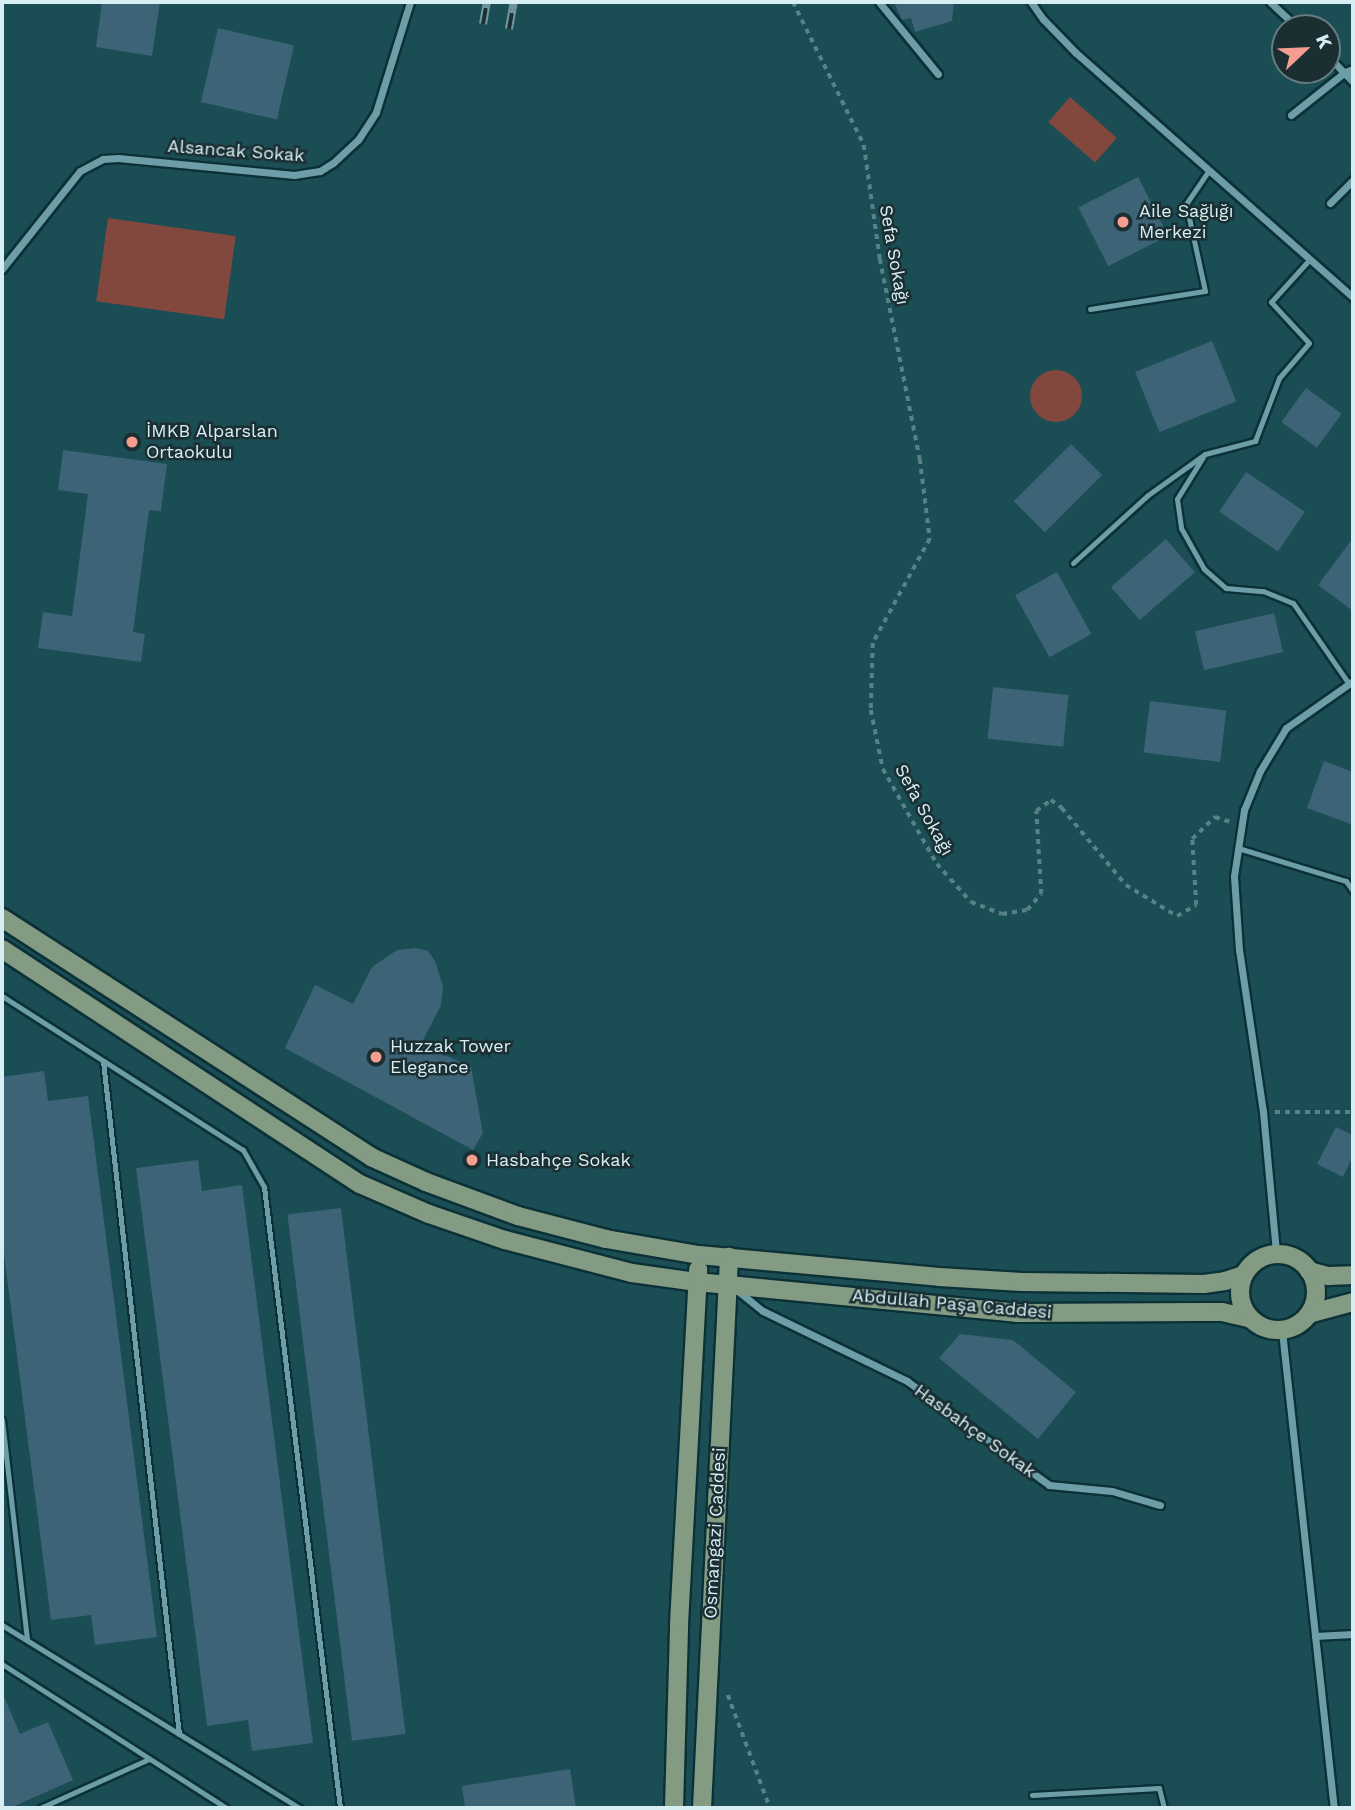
<!DOCTYPE html>
<html>
<head>
<meta charset="utf-8">
<style>
	body { margin:0 }
	#map { position:relative; width:1355px; height:1810px; overflow:hidden; background:#1b4d55; font-family:"Work Sans",sans-serif }
	div>[style] { position:absolute }
	.green>* { inset:0; background:#82483e; transform-origin:0 0 }
	.round { border-radius:50% }
	.building>* { inset:0; background:#3c6376; transform-origin:0 0 }
	.path>* { height:3.5px; margin-top:-1.75px; transform-origin:0; background:repeating-linear-gradient(90deg,#588188 0 5px,transparent 0 10px) }
	.roads { filter:drop-shadow(2px 0 #0b3137) drop-shadow(-2px 0 #0b3137) drop-shadow(0 2px #0b3137) drop-shadow(0 -2px #0b3137) }
	.lane>* { height:5px; margin:-2.5px; padding:0 2.5px; transform-origin:2.5px; border-radius:2.5px; background:#6d9ea7 }
	.street>* { height:7px; margin:-3.5px; padding:0 3.5px; transform-origin:3.5px; border-radius:3.5px; background:#6d9ea7 }
	.secondary>* { height:18px; margin:-9px; padding:0 9px; transform-origin:9px; border-radius:9px; background:#839b83 }
	.secondary>.ring { margin:-9px; padding:0; box-sizing:content-box; background:none; border:18px solid #839b83; border-radius:50% }
	.rail>* { height:8px; margin-top:-4px; transform-origin:0; background:repeating-linear-gradient(90deg,#1b2f33 0 16px,#71979e 0 32px); box-sizing:border-box; border-block:2px solid #71979e }
	.dots>* { width:19px; height:19px; translate:-50% -50%; box-sizing:border-box; border:4px solid #1b2f33; border-radius:50% }
	span { translate:-50% -50%; white-space:nowrap; text-align:center; line-height:1.15; -webkit-text-stroke:5px #1b2f33; paint-order:stroke }
	.street-label { font-size:18px; color:#d7eff4 }
	.poi-label { font-size:18px; color:#d7eff4 }
	.left { translate:0 -50%; text-align:left }
	.frame { position:absolute; inset:0; border:4px solid #d7eff4; pointer-events:none }
	.north { position:absolute; left:1271px; top:14px; width:70px; height:70px; box-sizing:border-box; background:#1b2f33; border:2px solid #667c80; border-radius:50%; rotate:67deg; font-size:19px; font-weight:700; line-height:28px; text-align:center; color:#d7eff4 }
	.north::after { content:''; display:block; margin:auto; width:24px; height:32px; background:#f59d8e; clip-path:polygon(50% 0,100% 100%,50% 72%,0 100%) }
</style>
</head>
<body>
<div id="map">
	<div class="green">
		<div style="left:1070px;top:97px;width:62px;height:33px;rotate:41deg"></div>
		<div style="left:108px;top:218px;width:129px;height:84px;rotate:8deg"></div>
		<div class="round" style="left:1030px;top:370px;width:52px;height:52px"></div>
	</div>
	<div class="building">
		<div style="clip-path:polygon(102px 2px,160px 2px,152px 56px,96px 47px)"></div>
		<div style="clip-path:polygon(894px 2px,954px 2px,952px 21px,915px 32px,911px 18px,902px 20px)"></div>
		<div style="left:218px;top:28px;width:78px;height:76px;rotate:13deg"></div>
		<div style="left:1138px;top:177px;width:66px;height:67px;rotate:63deg"></div>
		<div style="left:1212px;top:341px;width:65px;height:83px;rotate:68deg"></div>
		<div style="left:1306px;top:388px;width:44px;height:42px;rotate:36deg"></div>
		<div style="left:1071px;top:444px;width:44px;height:81px;rotate:45deg"></div>
		<div style="clip-path:polygon(63px 450px,167px 464px,161px 511px,149px 510px,133px 632px,145px 634px,141px 662px,38px 648px,43px 612px,72px 616px,88px 494px,58px 490px)"></div>
		<div style="left:1246px;top:472px;width:71px;height:48px;rotate:34deg"></div>
		<div style="clip-path:polygon(1353px 538px,1353px 611px,1318px 585px)"></div>
		<div style="left:1166px;top:539px;width:44px;height:73px;rotate:49deg"></div>
		<div style="left:1057px;top:572px;width:71px;height:48px;rotate:61deg"></div>
		<div style="left:1274px;top:613px;width:40px;height:81px;rotate:77deg"></div>
		<div style="left:993px;top:687px;width:76px;height:52px;rotate:6deg"></div>
		<div style="left:1150px;top:701px;width:77px;height:52px;rotate:7deg"></div>
		<div style="clip-path:polygon(1324px 761px,1353px 772px,1353px 825px,1307px 808px)"></div>
		<div style="clip-path:polygon(416px 948px,428px 951px,435px 961px,443px 986px,441px 1005px,421px 1044px,471px 1067px,483px 1133px,473px 1150px,285px 1048px,315px 985px,353px 1004px,372px 967px,397px 950px)"></div>
		<div style="clip-path:polygon(44px 1071px,48px 1101px,88px 1096px,157px 1637px,95px 1645px,91px 1615px,51px 1620px,2px 1239px,2px 1077px)"></div>
		<div style="clip-path:polygon(1336px 1127px,1353px 1135px,1353px 1156px,1343px 1177px,1317px 1164px)"></div>
		<div style="clip-path:polygon(198px 1160px,202px 1191px,242px 1185px,313px 1743px,252px 1751px,248px 1720px,207px 1726px,136px 1168px)"></div>
		<div style="left:341px;top:1208px;width:530px;height:54px;rotate:83deg"></div>
		<div style="clip-path:polygon(960px 1334px,1013px 1340px,1076px 1392px,1038px 1439px,939px 1358px)"></div>
		<div style="clip-path:polygon(2px 1692px,20px 1734px,48px 1722px,73px 1780px,10px 1808px,2px 1808px)"></div>
		<div style="clip-path:polygon(570px 1769px,576px 1808px,465px 1808px,462px 1786px)"></div>
	</div>
	<div class="path">
		<div style="left:793px;top:2px;width:160px;rotate:63.6deg"></div>
		<div style="left:864px;top:145px;width:115px;rotate:82deg"></div>
		<div style="left:880px;top:259px;width:204px;rotate:78.7deg"></div>
		<div style="left:920px;top:459px;width:81px;rotate:82.9deg"></div>
		<div style="left:930px;top:539px;width:119px;rotate:118.7deg"></div>
		<div style="left:873px;top:643px;width:67px;rotate:91.7deg"></div>
		<div style="left:871px;top:710px;width:60px;rotate:78.5deg"></div>
		<div style="left:883px;top:769px;width:109px;rotate:60.4deg"></div>
		<div style="left:937px;top:864px;width:51px;rotate:48.2deg"></div>
		<div style="left:971px;top:902px;width:33px;rotate:21deg"></div>
		<div style="left:1002px;top:914px;width:25px;rotate:-9deg"></div>
		<div style="left:1027px;top:910px;width:21px;rotate:-49deg"></div>
		<div style="left:1041px;top:894px;width:83px;rotate:-93.4deg"></div>
		<div style="left:1036px;top:811px;width:19px;rotate:-36deg"></div>
		<div style="left:1051px;top:800px;width:14px;rotate:36deg"></div>
		<div style="left:1062px;top:808px;width:100px;rotate:50.3deg"></div>
		<div style="left:1126px;top:885px;width:60px;rotate:31.3deg"></div>
		<div style="left:1177px;top:916px;width:22px;rotate:-30deg"></div>
		<div style="left:1196px;top:905px;width:66px;rotate:-93.5deg"></div>
		<div style="left:1192px;top:839px;width:32px;rotate:-44deg"></div>
		<div style="left:1215px;top:817px;width:16px;rotate:18deg"></div>
		<div style="left:1275px;top:1112px;width:78px"></div>
		<div style="left:728px;top:1695px;width:121px;rotate:69.6deg"></div>
	</div>
	<div class="roads">
		<div class="lane">
			<div style="left:1090px;top:309px;width:116px;rotate:-8.9deg"></div>
			<div style="left:1205px;top:291px;width:89px;rotate:-102.3deg"></div>
			<div style="left:1186px;top:204px;width:41px;rotate:-55.9deg"></div>
			<div style="left:1203px;top:457px;width:49px;rotate:121.8deg"></div>
			<div style="left:1177px;top:499px;width:29px;rotate:82deg"></div>
			<div style="left:1181px;top:528px;width:47px;rotate:60.7deg"></div>
			<div style="left:1204px;top:569px;width:29px;rotate:41deg"></div>
			<div style="left:1226px;top:588px;width:37px;rotate:5deg"></div>
			<div style="left:1263px;top:591px;width:32px;rotate:22deg"></div>
			<div style="left:1293px;top:603px;width:98px;rotate:55.3deg"></div>
			<div style="left:1073px;top:563px;width:101px;rotate:-42.2deg"></div>
			<div style="left:1148px;top:495px;width:70px;rotate:-35.7deg"></div>
			<div style="left:1205px;top:454px;width:52px;rotate:-14.6deg"></div>
			<div style="left:1255px;top:441px;width:67px;rotate:-69.1deg"></div>
			<div style="left:1279px;top:378px;width:46px;rotate:-49.4deg"></div>
			<div style="left:1309px;top:343px;width:56px;rotate:-132.8deg"></div>
			<div style="left:1271px;top:302px;width:58px;rotate:-47.8deg"></div>
			<div style="left:1238px;top:848px;width:113px;rotate:17deg"></div>
			<div style="left:1346px;top:881px;width:12px;rotate:55deg"></div>
			<div style="left:2px;top:996px;width:286px;rotate:32.6deg"></div>
			<div style="left:243px;top:1150px;width:43px;rotate:60.4deg"></div>
			<div style="left:264px;top:1187px;width:626px;rotate:83.02deg"></div>
			<div style="left:103px;top:1061px;width:677px;rotate:83.56deg"></div>
			<div style="left:2px;top:1420px;width:221px;rotate:83.5deg"></div>
			<div style="left:2px;top:1625px;width:350px;rotate:31.6deg"></div>
			<div style="left:2px;top:1664px;width:266px;rotate:32.7deg"></div>
			<div style="left:1032px;top:1795px;width:127px;rotate:-3.2deg"></div>
			<div style="left:1159px;top:1788px;width:21px;rotate:76deg"></div>
			<div style="left:40px;top:1808px;width:120px;rotate:-24.2deg"></div>
		</div>
		<div class="street">
			<div style="left:879px;top:2px;width:93px;rotate:50.7deg"></div>
			<div style="left:1031px;top:2px;width:21px;rotate:55deg"></div>
			<div style="left:1043px;top:19px;width:47px;rotate:45.9deg"></div>
			<div style="left:1076px;top:53px;width:369px;rotate:41.4deg"></div>
			<div style="left:1270px;top:2px;width:38px;rotate:43deg"></div>
			<div style="left:1327px;top:55px;width:37px;rotate:46deg"></div>
			<div style="left:1291px;top:115px;width:69px;rotate:-38.5deg"></div>
			<div style="left:1345px;top:72px;width:9px;rotate:-21deg"></div>
			<div style="left:1330px;top:203px;width:33px;rotate:-45deg"></div>
			<div style="left:2px;top:269px;width:125px;rotate:-51.5deg"></div>
			<div style="left:80px;top:171px;width:26px;rotate:-28deg"></div>
			<div style="left:103px;top:159px;width:15px;rotate:-4deg"></div>
			<div style="left:118px;top:158px;width:177px;rotate:5.5deg"></div>
			<div style="left:294px;top:175px;width:26px;rotate:-9deg"></div>
			<div style="left:320px;top:171px;width:15px;rotate:-32deg"></div>
			<div style="left:333px;top:163px;width:34px;rotate:-43deg"></div>
			<div style="left:358px;top:140px;width:33px;rotate:-57deg"></div>
			<div style="left:376px;top:112px;width:115px;rotate:-72.8deg"></div>
			<div style="left:1276px;top:1252px;width:141px;rotate:-95.3deg"></div>
			<div style="left:1263px;top:1112px;width:164px;rotate:-98.4deg"></div>
			<div style="left:1239px;top:950px;width:74px;rotate:-93.9deg"></div>
			<div style="left:1234px;top:876px;width:67px;rotate:-81.4deg"></div>
			<div style="left:1244px;top:810px;width:42px;rotate:-67.7deg"></div>
			<div style="left:1260px;top:771px;width:50px;rotate:-58.8deg"></div>
			<div style="left:1286px;top:728px;width:82px;rotate:-35deg"></div>
			<div style="left:738px;top:1291px;width:32px;rotate:39deg"></div>
			<div style="left:763px;top:1311px;width:160px;rotate:25.9deg"></div>
			<div style="left:907px;top:1381px;width:176px;rotate:36.2deg"></div>
			<div style="left:1049px;top:1485px;width:63px;rotate:5.4deg"></div>
			<div style="left:1112px;top:1491px;width:50px;rotate:16.3deg"></div>
			<div style="left:1282px;top:1331px;width:480px;rotate:83.8deg"></div>
			<div style="left:1315px;top:1636px;width:38px;rotate:-3deg"></div>
		</div>
		<div class="secondary">
			<div style="left:2px;top:918px;width:440px;rotate:32.9deg"></div>
			<div style="left:371px;top:1157px;width:60px;rotate:24.4deg"></div>
			<div style="left:426px;top:1182px;width:98px;rotate:20.3deg"></div>
			<div style="left:518px;top:1216px;width:91px;rotate:14.6deg"></div>
			<div style="left:606px;top:1239px;width:94px;rotate:9.8deg"></div>
			<div style="left:699px;top:1255px;width:241px;rotate:5.2deg"></div>
			<div style="left:939px;top:1277px;width:83px;rotate:3.4deg"></div>
			<div style="left:1022px;top:1282px;width:182px;rotate:0.6deg"></div>
			<div style="left:1204px;top:1284px;width:21px;rotate:-8deg"></div>
			<div style="left:1225px;top:1281px;width:19px;rotate:-18deg"></div>
			<div style="left:2px;top:949px;width:428px;rotate:33.3deg"></div>
			<div style="left:360px;top:1184px;width:75px;rotate:23.5deg"></div>
			<div style="left:429px;top:1214px;width:80px;rotate:18.9deg"></div>
			<div style="left:505px;top:1240px;width:131px;rotate:14.6deg"></div>
			<div style="left:632px;top:1273px;width:66px;rotate:7.9deg"></div>
			<div style="left:697px;top:1282px;width:321px;rotate:5.5deg"></div>
			<div style="left:1017px;top:1313px;width:205px;rotate:-0.3deg"></div>
			<div style="left:1222px;top:1312px;width:28px;rotate:13deg"></div>
			<div class="ring" style="left:1240px;top:1254px;width:58px;height:58px"></div>
			<div style="left:1309px;top:1271px;width:20px;rotate:15deg"></div>
			<div style="left:1328px;top:1276px;width:25px;rotate:-2deg"></div>
			<div style="left:1312px;top:1313px;width:42px;rotate:-15deg"></div>
			<div style="left:674px;top:1808px;width:184px;rotate:-88.4deg"></div>
			<div style="left:679px;top:1624px;width:355px;rotate:-86.9deg"></div>
			<div style="left:702px;top:1808px;width:552px;rotate:-87.19deg"></div>
		</div>
	</div>
	<div class="rail">
		<div style="left:483px;top:24px;width:22px;rotate:-80deg"></div>
		<div style="left:509px;top:29px;width:27px;rotate:-80deg"></div>
	</div>
	<div class="dots">
		<div style="left:1123px;top:222px;background:#f59d8e"></div>
		<div style="left:132px;top:442px;background:#f59d8e"></div>
		<div style="left:376px;top:1057px;background:#f59d8e"></div>
		<div style="left:472px;top:1160px;background:#f59d8e"></div>
	</div>
	<div class="street-label">
		<span style="left:236px;top:151px;rotate:4deg">Alsancak Sokak</span>
		<span style="left:894px;top:255px;rotate:80deg">Sefa Sokağı</span>
		<span style="left:924px;top:810px;rotate:61deg">Sefa Sokağı</span>
		<span style="left:952px;top:1304px;rotate:5deg">Abdullah Paşa Caddesi</span>
		<span style="left:975px;top:1431px;rotate:36deg">Hasbahçe Sokak</span>
		<span style="left:715px;top:1533px;rotate:-87deg">Osmangazi Caddesi</span>
	</div>
	<div class="poi-label">
		<span class="left" style="left:1139px;top:222px">Aile Sağlığı<br>Merkezi</span>
		<span class="left" style="left:146px;top:442px">İMKB Alparslan<br>Ortaokulu</span>
		<span class="left" style="left:390px;top:1057px">Huzzak Tower<br>Elegance</span>
		<span class="left" style="left:486px;top:1160px">Hasbahçe Sokak</span>
	</div>
	<div class="frame"></div>
	<div class="north">K</div>
</div>
</body>
</html>
